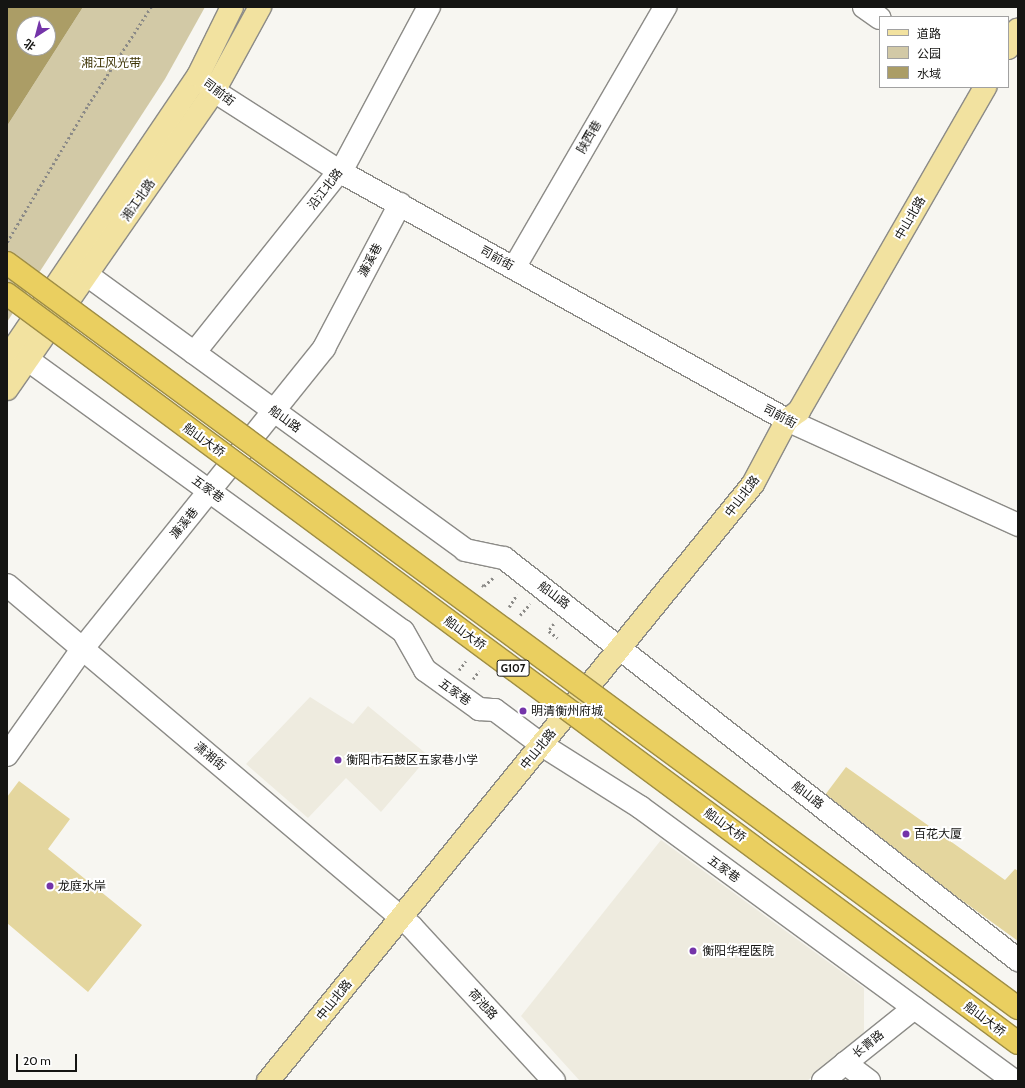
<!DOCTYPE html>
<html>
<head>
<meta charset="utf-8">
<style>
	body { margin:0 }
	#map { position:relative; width:1025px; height:1088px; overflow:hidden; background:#f7f6f1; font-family:Cabin,"Noto Sans SC",sans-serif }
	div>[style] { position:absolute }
	.built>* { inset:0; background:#eeebdf }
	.green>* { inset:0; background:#d2c9a6 }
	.water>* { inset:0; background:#ab9d66 }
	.building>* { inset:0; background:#e4d69e }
	.path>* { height:2.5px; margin-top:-1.25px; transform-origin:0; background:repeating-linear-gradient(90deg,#8b8a87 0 2px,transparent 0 5px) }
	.roads { filter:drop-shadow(1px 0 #8c8b87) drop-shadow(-1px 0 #8c8b87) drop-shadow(0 1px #8c8b87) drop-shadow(0 -1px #8c8b87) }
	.minor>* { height:22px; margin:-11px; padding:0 11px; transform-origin:11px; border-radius:11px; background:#fff }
	.major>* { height:22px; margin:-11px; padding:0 11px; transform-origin:11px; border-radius:11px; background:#f2e2a0 }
	.bridges { filter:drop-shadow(1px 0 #9f8e45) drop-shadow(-1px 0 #9f8e45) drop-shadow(0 1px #9f8e45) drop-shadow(0 -1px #9f8e45) }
	.highway-bridge>* { height:22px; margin:-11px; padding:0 11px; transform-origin:11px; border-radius:11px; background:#eacf60 }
	.dots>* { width:11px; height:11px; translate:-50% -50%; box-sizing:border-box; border:2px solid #fff; border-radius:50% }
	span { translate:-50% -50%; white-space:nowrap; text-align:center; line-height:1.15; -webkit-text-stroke:4px #fff; paint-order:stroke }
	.shield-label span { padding:1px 3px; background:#fff; border:1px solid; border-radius:3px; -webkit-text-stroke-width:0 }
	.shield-label { font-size:11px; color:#151513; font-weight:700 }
	.park-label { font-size:12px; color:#3d3304 }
	.street-label { font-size:12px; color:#151513 }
	.poi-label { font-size:12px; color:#151513 }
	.left { translate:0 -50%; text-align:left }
	.frame { position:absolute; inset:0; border:8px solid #151513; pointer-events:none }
	.legend { position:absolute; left:879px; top:16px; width:130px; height:72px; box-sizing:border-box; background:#fff; border:1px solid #a1a1a1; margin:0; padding:5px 7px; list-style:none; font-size:12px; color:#151513 }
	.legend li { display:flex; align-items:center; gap:8px; height:20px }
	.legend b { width:20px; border:1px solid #a1a1a1 }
	.north { position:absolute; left:16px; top:16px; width:40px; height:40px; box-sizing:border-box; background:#fff; border:1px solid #a1a1a1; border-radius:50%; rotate:216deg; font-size:11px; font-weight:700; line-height:16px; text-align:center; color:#151513 }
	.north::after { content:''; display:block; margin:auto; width:14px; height:18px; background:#7434a9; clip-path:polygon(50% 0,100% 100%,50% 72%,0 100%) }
	.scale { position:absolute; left:16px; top:1054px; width:61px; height:18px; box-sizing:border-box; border:2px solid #151513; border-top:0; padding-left:5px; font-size:12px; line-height:14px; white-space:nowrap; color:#151513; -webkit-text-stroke:3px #fff; paint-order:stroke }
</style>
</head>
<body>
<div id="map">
	<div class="built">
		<div style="clip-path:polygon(310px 697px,353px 724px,368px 706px,429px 756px,381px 812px,346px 778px,308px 818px,246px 764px)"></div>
		<div style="clip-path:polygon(661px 840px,864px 988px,864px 1033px,807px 1081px,580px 1081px,521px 1016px)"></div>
	</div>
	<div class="green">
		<div style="clip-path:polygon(83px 7px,205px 7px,165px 79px,7px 322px,7px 126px)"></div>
	</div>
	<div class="water">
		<div style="clip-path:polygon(evenodd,7px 7px,83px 7px,7px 126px,7px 7px,24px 24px,48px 24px,48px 48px,24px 48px,24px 24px)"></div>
	</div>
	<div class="building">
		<div style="clip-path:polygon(846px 767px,1005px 880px,1015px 869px,1018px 871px,1018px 941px,822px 799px)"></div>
		<div style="clip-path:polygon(19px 781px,70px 819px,48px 849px,142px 925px,88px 992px,7px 923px,7px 797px)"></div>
	</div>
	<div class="path">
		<div style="left:7px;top:242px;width:159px;rotate:-59.4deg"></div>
		<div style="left:88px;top:105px;width:117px;rotate:-57.3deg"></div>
		<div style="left:482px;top:585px;width:2px;rotate:27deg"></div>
		<div style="left:484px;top:586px;width:12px;rotate:-42deg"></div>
		<div style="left:509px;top:607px;width:15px;rotate:-58deg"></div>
		<div style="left:520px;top:615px;width:15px;rotate:-48deg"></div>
		<div style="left:554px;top:624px;width:9px;rotate:126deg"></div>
		<div style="left:549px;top:631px;width:11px;rotate:38deg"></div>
		<div style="left:459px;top:670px;width:11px;rotate:-52deg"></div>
		<div style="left:473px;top:679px;width:10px;rotate:-53deg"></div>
	</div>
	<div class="roads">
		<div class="minor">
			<div style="left:864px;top:7px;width:19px;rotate:35deg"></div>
			<div style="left:200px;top:78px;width:19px;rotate:43deg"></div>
			<div style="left:214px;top:91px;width:148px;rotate:32.6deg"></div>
			<div style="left:339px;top:171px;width:513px;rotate:29.07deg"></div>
			<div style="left:787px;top:420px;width:254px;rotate:24.4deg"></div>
			<div style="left:72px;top:264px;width:486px;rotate:36deg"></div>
			<div style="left:465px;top:550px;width:40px;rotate:12deg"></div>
			<div style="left:504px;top:558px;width:653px;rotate:38.03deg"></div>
			<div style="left:514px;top:268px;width:302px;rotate:-59.9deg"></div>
			<div style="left:13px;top:349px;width:481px;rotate:35.9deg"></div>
			<div style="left:403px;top:631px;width:45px;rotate:60.6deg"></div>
			<div style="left:425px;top:670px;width:67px;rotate:35.8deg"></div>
			<div style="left:479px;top:709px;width:16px;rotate:4deg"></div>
			<div style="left:495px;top:710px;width:59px;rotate:36.7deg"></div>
			<div style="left:542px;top:745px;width:116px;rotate:32.3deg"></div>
			<div style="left:640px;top:807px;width:464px;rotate:36.2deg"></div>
			<div style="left:194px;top:353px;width:242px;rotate:-51.4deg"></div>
			<div style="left:345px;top:164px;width:178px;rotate:-61.9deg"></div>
			<div style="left:7px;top:585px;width:530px;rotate:40.18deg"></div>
			<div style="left:412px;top:927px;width:209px;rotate:47.3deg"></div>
			<div style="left:7px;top:755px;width:131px;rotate:-54.6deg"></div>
			<div style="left:83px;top:648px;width:385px;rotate:-51.2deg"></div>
			<div style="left:324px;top:348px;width:163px;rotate:-62.2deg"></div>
			<div style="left:845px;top:1063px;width:30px;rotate:37deg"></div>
			<div style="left:823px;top:1081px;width:117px;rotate:-38.7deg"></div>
		</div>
		<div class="major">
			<div style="left:1008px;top:48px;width:21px;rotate:-62deg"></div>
			<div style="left:7px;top:358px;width:341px;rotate:-55.9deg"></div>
			<div style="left:198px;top:76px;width:77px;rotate:-63.8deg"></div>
			<div style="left:7px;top:389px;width:363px;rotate:-55.2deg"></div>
			<div style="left:214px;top:91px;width:96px;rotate:-61.3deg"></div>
			<div style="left:268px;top:1081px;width:769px;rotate:-50.91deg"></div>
			<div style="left:753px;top:484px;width:72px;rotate:-62deg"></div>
			<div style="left:787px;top:420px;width:15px;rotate:-37deg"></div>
			<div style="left:799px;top:411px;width:374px;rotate:-60.1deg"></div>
		</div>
	</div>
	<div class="bridges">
		<div class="highway-bridge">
			<div style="left:7px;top:263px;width:1256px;rotate:36.39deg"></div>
			<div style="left:7px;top:294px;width:1258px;rotate:36.53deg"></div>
		</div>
	</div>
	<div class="dots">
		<div style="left:523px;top:711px;background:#7434a9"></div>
		<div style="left:338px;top:760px;background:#7434a9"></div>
		<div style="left:906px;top:834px;background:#7434a9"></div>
		<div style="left:50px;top:886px;background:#7434a9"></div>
		<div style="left:693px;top:951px;background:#7434a9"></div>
	</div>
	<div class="shield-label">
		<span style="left:513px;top:668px">G107</span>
	</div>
	<div class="park-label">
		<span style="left:111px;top:63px">湘江风光带</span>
	</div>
	<div class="street-label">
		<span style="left:219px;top:92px;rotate:37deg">司前街</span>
		<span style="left:589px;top:137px;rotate:-60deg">陕西巷</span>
		<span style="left:325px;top:189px;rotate:-52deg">沿江北路</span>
		<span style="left:138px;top:200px;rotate:-55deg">湘江北路</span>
		<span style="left:910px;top:218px;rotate:-60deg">中山北路</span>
		<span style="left:497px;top:258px;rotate:29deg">司前街</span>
		<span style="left:370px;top:260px;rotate:-62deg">濂溪巷</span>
		<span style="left:780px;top:416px;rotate:28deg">司前街</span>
		<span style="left:285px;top:419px;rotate:36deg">船山路</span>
		<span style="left:204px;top:440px;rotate:36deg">船山大桥</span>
		<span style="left:208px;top:489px;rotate:36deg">五家巷</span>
		<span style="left:742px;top:496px;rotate:-53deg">中山北路</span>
		<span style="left:184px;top:523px;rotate:-51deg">濂溪巷</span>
		<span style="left:554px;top:595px;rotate:37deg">船山路</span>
		<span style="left:465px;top:633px;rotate:36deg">船山大桥</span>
		<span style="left:455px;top:692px;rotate:36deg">五家巷</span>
		<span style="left:538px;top:749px;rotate:-51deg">中山北路</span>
		<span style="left:210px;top:756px;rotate:40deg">潇湘街</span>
		<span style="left:808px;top:795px;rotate:38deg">船山路</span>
		<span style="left:725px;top:825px;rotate:36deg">船山大桥</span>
		<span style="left:724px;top:869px;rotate:36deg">五家巷</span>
		<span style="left:334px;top:1000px;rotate:-51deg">中山北路</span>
		<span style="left:483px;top:1004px;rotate:47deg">荷池路</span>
		<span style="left:985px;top:1019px;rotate:37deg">船山大桥</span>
		<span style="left:868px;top:1044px;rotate:-39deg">长青路</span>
	</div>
	<div class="poi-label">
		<span class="left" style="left:531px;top:711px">明清衡州府城</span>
		<span class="left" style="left:346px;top:760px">衡阳市石鼓区五家巷小学</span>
		<span class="left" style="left:914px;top:834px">百花大厦</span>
		<span class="left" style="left:58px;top:886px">龙庭水岸</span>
		<span class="left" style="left:702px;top:951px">衡阳华程医院</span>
	</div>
	<div class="frame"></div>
	<ul class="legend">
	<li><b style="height:5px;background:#f2e2a0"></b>道路</li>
	<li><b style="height:11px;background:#d2c9a6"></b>公园</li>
	<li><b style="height:11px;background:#ab9d66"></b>水域</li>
	</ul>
	<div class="north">北</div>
	<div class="scale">20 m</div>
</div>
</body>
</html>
